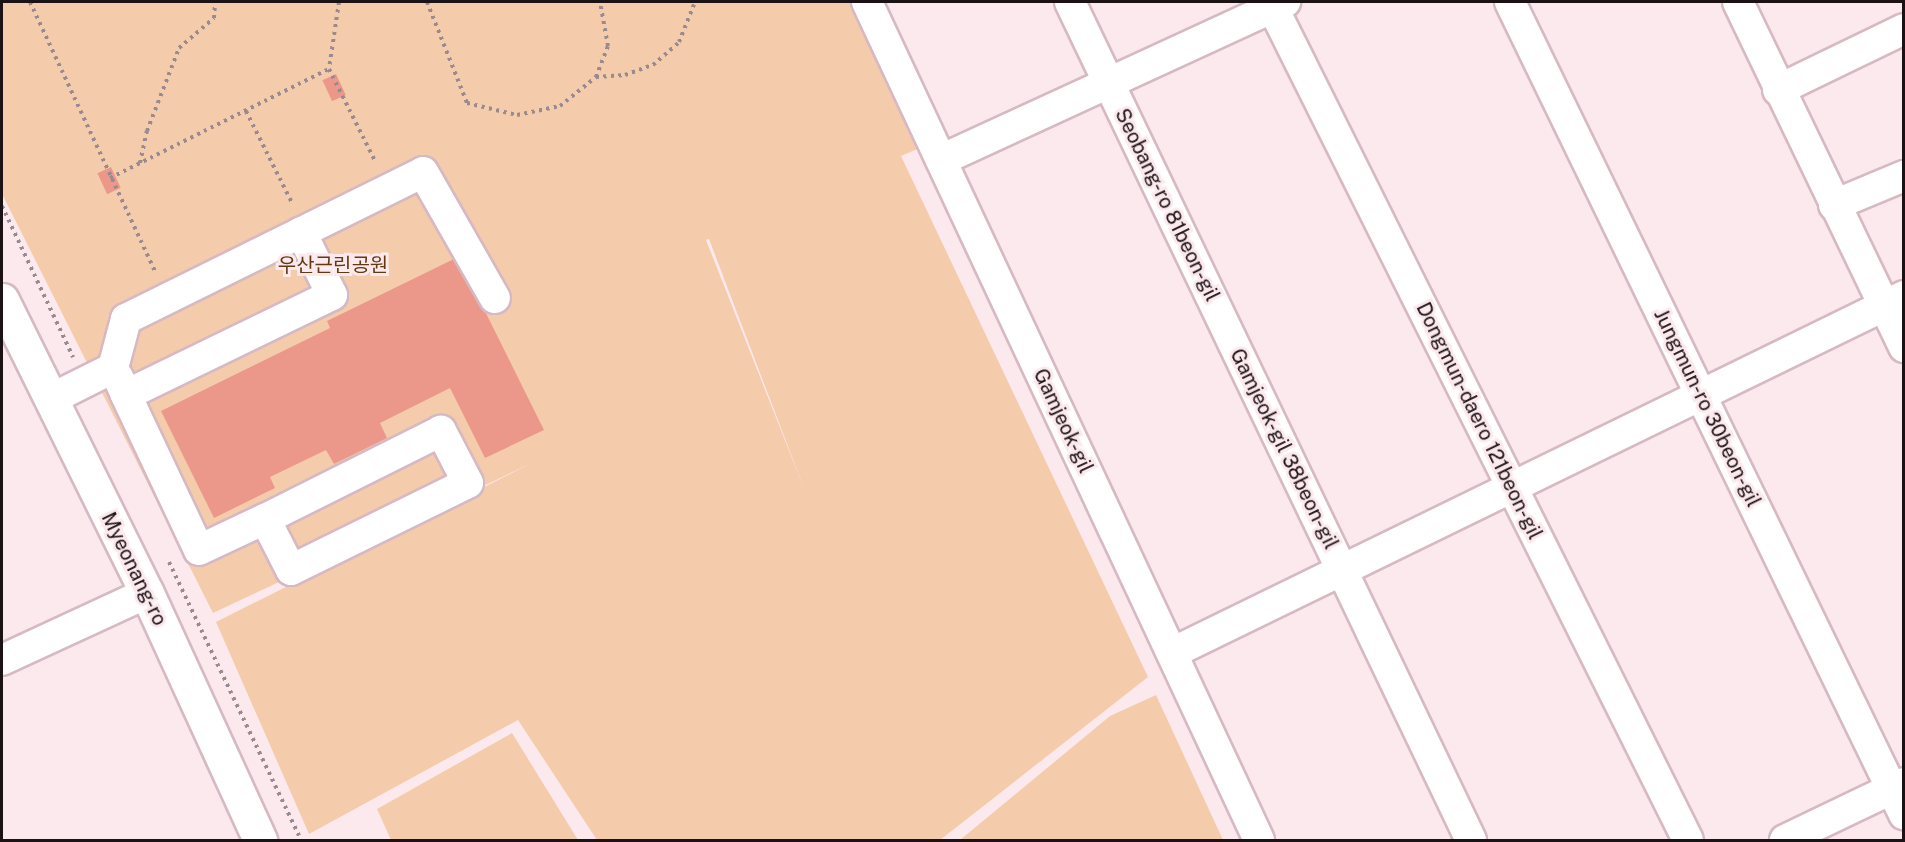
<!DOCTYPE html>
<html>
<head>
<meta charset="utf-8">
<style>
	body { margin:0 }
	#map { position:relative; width:1905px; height:842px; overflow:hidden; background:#fbe9ee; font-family:"Public Sans","Noto Sans KR",sans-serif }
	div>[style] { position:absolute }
	.green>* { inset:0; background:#f4ccab }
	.building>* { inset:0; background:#eb988a; transform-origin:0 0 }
	.path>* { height:4px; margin-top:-2px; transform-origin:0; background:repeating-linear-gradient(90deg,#998a8f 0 3px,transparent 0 7.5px) }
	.roads { filter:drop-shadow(2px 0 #d6b9c2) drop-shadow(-2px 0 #d6b9c2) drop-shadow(0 2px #d6b9c2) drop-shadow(0 -2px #d6b9c2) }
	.minor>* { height:30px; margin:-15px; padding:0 15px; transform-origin:15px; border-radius:15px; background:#fff }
	.major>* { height:33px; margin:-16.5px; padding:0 16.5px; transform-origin:16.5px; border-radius:16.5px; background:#fff }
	span { translate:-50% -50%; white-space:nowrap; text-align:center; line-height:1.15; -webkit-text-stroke:6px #fbe9ee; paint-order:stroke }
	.street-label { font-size:20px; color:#1c1215 }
	.park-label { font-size:20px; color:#633a0f }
	.frame { position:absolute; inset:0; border:3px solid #1c1215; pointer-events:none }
</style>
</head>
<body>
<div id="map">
	<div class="green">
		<div style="clip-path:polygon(evenodd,2px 2px,858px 2px,922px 147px,901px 156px,1148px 677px,940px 840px,597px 840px,518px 720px,309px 834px,216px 622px,530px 464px,213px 613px,2px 194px,2px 2px,709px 239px,805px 491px,706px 240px,709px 239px)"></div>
		<div style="clip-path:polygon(1156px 695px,1223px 840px,960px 840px,1110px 716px)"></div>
		<div style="clip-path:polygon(512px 733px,578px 840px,391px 840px,377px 809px)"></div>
	</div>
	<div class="building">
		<div style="left:336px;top:74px;width:23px;height:15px;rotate:65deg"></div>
		<div style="left:111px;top:167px;width:23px;height:15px;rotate:65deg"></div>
		<div style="clip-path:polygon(458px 257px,544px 430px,485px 458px,450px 388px,380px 423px,387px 438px,334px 464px,326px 450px,270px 477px,275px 488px,214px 518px,161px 411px,330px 328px,327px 321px)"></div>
	</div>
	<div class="path">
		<div style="left:30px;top:2px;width:299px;rotate:65.1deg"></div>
		<div style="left:339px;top:2px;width:68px;rotate:98.5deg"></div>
		<div style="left:329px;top:69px;width:103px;rotate:63.4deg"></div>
		<div style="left:427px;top:2px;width:109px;rotate:68.4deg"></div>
		<div style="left:467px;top:103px;width:51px;rotate:13.5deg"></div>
		<div style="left:517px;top:115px;width:44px;rotate:-11.8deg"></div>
		<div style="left:560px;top:106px;width:46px;rotate:-38.9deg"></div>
		<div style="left:596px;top:77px;width:33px;rotate:-69deg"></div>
		<div style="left:608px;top:46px;width:45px;rotate:-100.3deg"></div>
		<div style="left:596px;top:77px;width:29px;rotate:-4deg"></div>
		<div style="left:625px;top:75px;width:30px;rotate:-20deg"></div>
		<div style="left:653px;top:65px;width:35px;rotate:-41deg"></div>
		<div style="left:679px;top:42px;width:43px;rotate:-68.2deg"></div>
		<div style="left:246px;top:111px;width:101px;rotate:63.4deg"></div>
		<div style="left:140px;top:163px;width:33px;rotate:-78deg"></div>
		<div style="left:147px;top:131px;width:89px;rotate:-68.9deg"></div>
		<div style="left:179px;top:48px;width:46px;rotate:-40.6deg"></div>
		<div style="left:214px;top:18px;width:16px;rotate:-86deg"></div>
		<div style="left:110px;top:178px;width:245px;rotate:-26.5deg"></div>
		<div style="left:2px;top:206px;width:167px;rotate:64.8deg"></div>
		<div style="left:169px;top:562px;width:308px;rotate:64.6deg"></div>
	</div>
	<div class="roads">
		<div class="minor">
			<div style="left:867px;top:2px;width:925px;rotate:64.93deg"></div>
			<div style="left:1070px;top:2px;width:929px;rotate:64.43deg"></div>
			<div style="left:1270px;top:2px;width:936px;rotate:63.49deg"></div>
			<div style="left:1510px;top:2px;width:903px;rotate:64.12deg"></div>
			<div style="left:1738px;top:2px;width:383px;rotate:64.3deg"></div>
			<div style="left:1778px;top:90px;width:140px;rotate:-25.8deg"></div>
			<div style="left:941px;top:160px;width:379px;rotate:-24.7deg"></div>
			<div style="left:1834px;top:205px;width:76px;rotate:-22.5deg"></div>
			<div style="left:118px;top:377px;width:20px;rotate:66deg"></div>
			<div style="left:126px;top:395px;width:229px;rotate:-25.9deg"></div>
			<div style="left:332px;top:295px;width:70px;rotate:-116.2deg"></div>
			<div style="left:126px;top:395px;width:171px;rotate:64.8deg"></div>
			<div style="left:199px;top:550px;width:73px;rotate:-25.2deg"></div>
			<div style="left:265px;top:519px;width:57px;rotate:63deg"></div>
			<div style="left:291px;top:570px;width:197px;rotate:-26.2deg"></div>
			<div style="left:468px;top:483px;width:59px;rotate:-117.4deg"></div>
			<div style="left:441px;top:431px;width:197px;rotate:153.4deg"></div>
			<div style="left:51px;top:399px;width:69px;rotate:-26.6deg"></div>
			<div style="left:113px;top:368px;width:51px;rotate:-75.1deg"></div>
			<div style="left:126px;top:319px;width:331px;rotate:-26.3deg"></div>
			<div style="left:423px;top:172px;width:145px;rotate:60.3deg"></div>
			<div style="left:1172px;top:653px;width:814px;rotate:-26deg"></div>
			<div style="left:2px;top:660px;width:160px;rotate:-24.8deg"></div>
			<div style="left:1785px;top:840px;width:132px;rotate:-25.6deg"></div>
		</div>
		<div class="major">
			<div style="left:2px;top:300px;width:327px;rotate:63.7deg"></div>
			<div style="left:147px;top:593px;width:272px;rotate:65.4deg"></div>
		</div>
	</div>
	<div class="street-label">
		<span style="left:1167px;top:205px;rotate:64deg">Seobang-ro 81beon-gil</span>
		<span style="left:1707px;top:408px;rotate:64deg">Jungmun-ro 30beon-gil</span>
		<span style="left:1063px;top:421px;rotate:65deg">Gamjeok-gil</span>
		<span style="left:1479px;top:421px;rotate:64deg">Dongmun-daero 121beon-gil</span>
		<span style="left:1284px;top:449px;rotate:64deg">Gamjeok-gil 38beon-gil</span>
		<span style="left:134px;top:569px;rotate:64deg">Myeonang-ro</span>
	</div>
	<div class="park-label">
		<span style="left:333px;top:265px">우산근린공원</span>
	</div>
	<div class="frame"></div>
</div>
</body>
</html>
